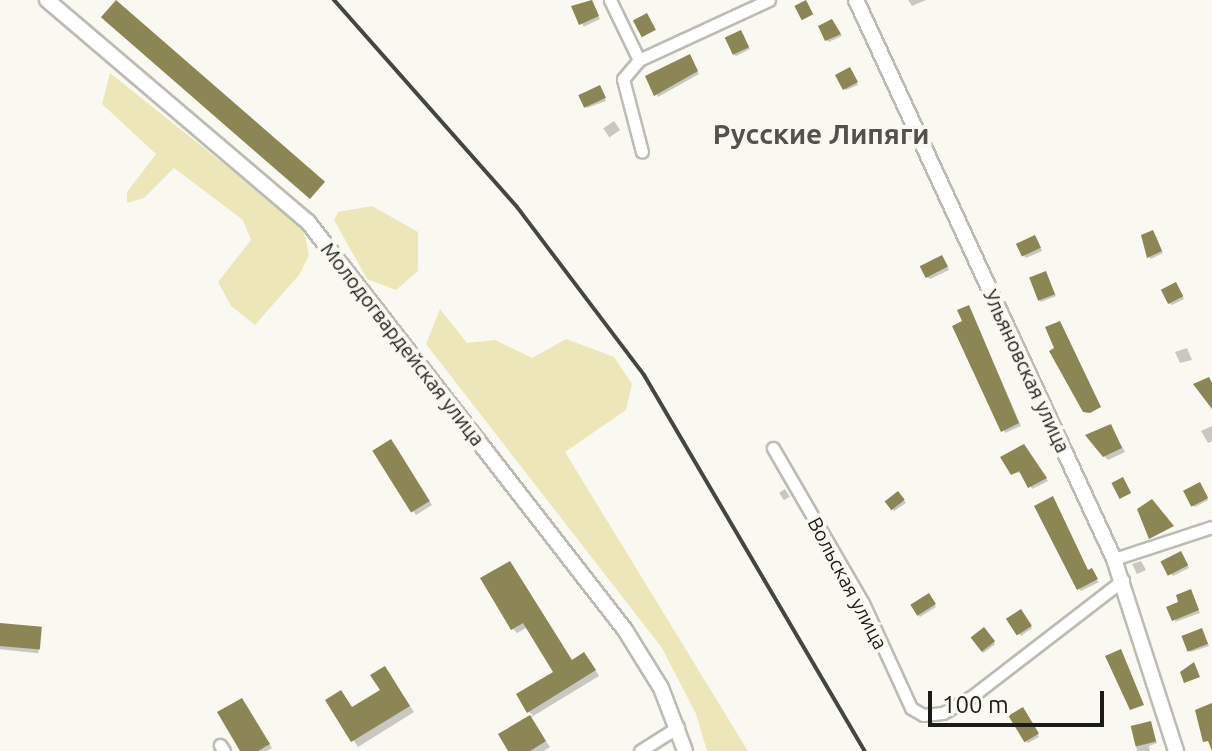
<!DOCTYPE html>
<html>
<head>
<meta charset="utf-8">
<style>
	body { margin:0 }
	#map { position:relative; width:1212px; height:751px; overflow:hidden; background:#faf9f1; font-family:Ubuntu,sans-serif }
	div>[style] { position:absolute }
	.green>* { inset:0; background:#ece6b8 }
	.shadow>* { inset:0; background:#0003; transform-origin:0 0 }
	.building>* { inset:0; background:#8c8554; transform-origin:0 0 }
	.roads { filter:drop-shadow(2px 0 #bcbbb4) drop-shadow(-2px 0 #bcbbb4) drop-shadow(0 2px #bcbbb4) drop-shadow(0 -2px #bcbbb4) }
	.minor>* { height:11px; margin:-5.5px; padding:0 5.5px; transform-origin:5.5px; border-radius:5.5px; background:#fff }
	.tertiary>* { height:14px; margin:-7px; padding:0 7px; transform-origin:7px; border-radius:7px; background:#fff }
	.rail>* { height:4px; margin:-2px; padding:0 2px; transform-origin:2px; border-radius:2px; background:#454541 }
	span { translate:-50% -50%; white-space:nowrap; text-align:center; line-height:1.15; -webkit-text-stroke:8px #faf9f1; paint-order:stroke }
	.street-label { font-size:20px; color:#1b1b18 }
	.district-label { font-size:28px; color:#52514b; font-weight:700 }
	.scale { position:absolute; left:928px; top:691px; width:176px; height:36px; box-sizing:border-box; border:4px solid #1b1b18; border-top:0; padding-left:10px; font-size:24px; line-height:28px; white-space:nowrap; color:#1b1b18; -webkit-text-stroke:6px #faf9f1; paint-order:stroke }
</style>
</head>
<body>
<div id="map">
	<div class="green">
		<div style="clip-path:polygon(110px 73px,303px 227px,309px 255px,299px 275px,255px 325px,231px 306px,218px 282px,251px 240px,243px 220px,174px 168px,144px 198px,127px 203px,127px 192px,156px 154px,102px 104px)"></div>
		<div style="clip-path:polygon(372px 206px,418px 232px,418px 271px,396px 290px,367px 279px,334px 220px,338px 212px)"></div>
		<div style="clip-path:polygon(440px 309px,467px 343px,495px 340px,532px 358px,566px 339px,614px 357px,632px 384px,626px 410px,565px 452px,748px 751px,707px 751px,696px 714px,662px 648px,426px 344px)"></div>
	</div>
	<div class="shadow">
		<div style="left:591px;top:0;width:21px;height:18px;rotate:65deg"></div>
		<div style="clip-path:polygon(908px 0,926px 0,912px 6px)"></div>
		<div style="clip-path:polygon(834px 24px,842px 36px,829px 42px,826px 40px)"></div>
		<div style="clip-path:polygon(743px 34px,750px 49px,736px 56px,733px 53px)"></div>
		<div style="clip-path:polygon(691px 59px,699px 74px,658px 97px,648px 77px)"></div>
		<div style="clip-path:polygon(852px 71px,858px 85px,846px 90px,844px 88px)"></div>
		<div style="clip-path:polygon(602px 89px,606px 101px,587px 108px,581px 95px)"></div>
		<div style="left:614px;top:121px;width:11px;height:13px;rotate:56deg"></div>
		<div style="clip-path:polygon(1155px 234px,1163px 253px,1151px 259px,1149px 257px)"></div>
		<div style="clip-path:polygon(1037px 239px,1042px 251px,1026px 258px,1024px 256px)"></div>
		<div style="clip-path:polygon(944px 259px,949px 270px,930px 279px,927px 277px)"></div>
		<div style="clip-path:polygon(1046px 273px,1056px 296px,1041px 302px,1039px 300px)"></div>
		<div style="clip-path:polygon(1177px 286px,1184px 299px,1172px 305px,1169px 303px)"></div>
		<div style="clip-path:polygon(971px 310px,1021px 426px,1005px 433px,965px 322px)"></div>
		<div style="clip-path:polygon(1187px 348px,1192px 360px,1180px 363px,1175px 352px)"></div>
		<div style="clip-path:polygon(1111px 426px,1125px 452px,1108px 460px,1104px 456px)"></div>
		<div style="clip-path:polygon(1212px 426px,1212px 441px,1208px 443px,1201px 431px)"></div>
		<div style="clip-path:polygon(395px 445px,432px 505px,416px 515px,413px 511px)"></div>
		<div style="clip-path:polygon(1026px 448px,1048px 481px,1032px 489px,1022px 472px,1012px 474px)"></div>
		<div style="clip-path:polygon(1201px 487px,1208px 500px,1195px 507px,1193px 505px)"></div>
		<div style="left:785px;top:489px;width:9px;height:7px;rotate:58deg"></div>
		<div style="clip-path:polygon(900px 495px,906px 503px,894px 511px,886px 501px)"></div>
		<div style="clip-path:polygon(1183px 556px,1189px 568px,1173px 576px,1171px 574px)"></div>
		<div style="clip-path:polygon(1141px 561px,1146px 570px,1137px 574px,1132px 564px)"></div>
		<div style="clip-path:polygon(1088px 572px,1099px 582px,1081px 591px,1079px 588px)"></div>
		<div style="clip-path:polygon(483px 579px,573px 662px,589px 659px,599px 676px,530px 718px,550px 747px,544px 751px,511px 751px,501px 735px,533px 715px,529px 712px,556px 672px,528px 627px,517px 633px,513px 629px)"></div>
		<div style="clip-path:polygon(1191px 592px,1200px 613px,1175px 622px,1181px 603px)"></div>
		<div style="clip-path:polygon(930px 597px,936px 607px,920px 617px,918px 615px)"></div>
		<div style="clip-path:polygon(1022px 613px,1032px 628px,1021px 636px,1009px 619px)"></div>
		<div style="left:0;top:625px;width:41px;height:24px;rotate:6deg"></div>
		<div style="left:984px;top:629px;width:19px;height:15px;rotate:54deg"></div>
		<div style="clip-path:polygon(1202px 631px,1209px 646px,1191px 652px,1189px 650px)"></div>
		<div style="clip-path:polygon(385px 668px,414px 712px,358px 747px,328px 701px,353px 709px,383px 691px)"></div>
		<div style="clip-path:polygon(242px 700px,272px 748px,267px 751px,242px 751px)"></div>
		<div style="clip-path:polygon(1025px 711px,1039px 737px,1028px 743px,1026px 741px)"></div>
		<div style="clip-path:polygon(1150px 723px,1157px 743px,1149px 746px,1150px 751px,1137px 751px,1133px 728px)"></div>
	</div>
	<div class="building">
		<div style="left:116px;top:0;width:277px;height:23px;rotate:41deg"></div>
		<div style="clip-path:polygon(592px 0,599px 16px,579px 25px,571px 6px)"></div>
		<div style="left:806px;top:0;width:16px;height:13px;rotate:63deg"></div>
		<div style="left:647px;top:13px;width:19px;height:16px;rotate:62deg"></div>
		<div style="clip-path:polygon(832px 19px,841px 34px,825px 41px,818px 26px)"></div>
		<div style="left:741px;top:30px;width:19px;height:18px;rotate:65deg"></div>
		<div style="clip-path:polygon(690px 54px,698px 71px,654px 96px,645px 76px)"></div>
		<div style="left:850px;top:67px;width:17px;height:17px;rotate:62deg"></div>
		<div style="left:600px;top:85px;width:14px;height:24px;rotate:65deg"></div>
		<div style="clip-path:polygon(1153px 230px,1162px 251px,1147px 258px,1141px 235px)"></div>
		<div style="left:1035px;top:235px;width:14px;height:21px;rotate:65deg"></div>
		<div style="left:942px;top:255px;width:13px;height:25px;rotate:63deg"></div>
		<div style="left:1046px;top:271px;width:25px;height:18px;rotate:69deg"></div>
		<div style="left:1176px;top:282px;width:16px;height:17px;rotate:63deg"></div>
		<div style="clip-path:polygon(969px 305px,1019px 423px,1001px 432px,952px 326px,962px 321px,957px 310px)"></div>
		<div style="clip-path:polygon(1060px 321px,1101px 407px,1090px 413px,1083px 412px,1049px 351px,1054px 348px,1045px 327px)"></div>
		<div style="clip-path:polygon(1209px 377px,1212px 383px,1212px 409px,1193px 384px)"></div>
		<div style="clip-path:polygon(1111px 424px,1122px 448px,1103px 457px,1085px 435px)"></div>
		<div style="left:391px;top:439px;width:73px;height:22px;rotate:58deg"></div>
		<div style="clip-path:polygon(1024px 444px,1047px 478px,1028px 488px,1019px 471px,1011px 475px,1000px 457px)"></div>
		<div style="left:1123px;top:477px;width:18px;height:13px;rotate:63deg"></div>
		<div style="left:1200px;top:482px;width:18px;height:19px;rotate:63deg"></div>
		<div style="left:898px;top:491px;width:11px;height:17px;rotate:52deg"></div>
		<div style="clip-path:polygon(1053px 496px,1088px 570px,1092px 568px,1098px 579px,1077px 590px,1034px 506px)"></div>
		<div style="clip-path:polygon(1152px 499px,1174px 526px,1149px 539px,1137px 509px)"></div>
		<div style="left:1181px;top:551px;width:16px;height:23px;rotate:63deg"></div>
		<div style="clip-path:polygon(510px 561px,572px 660px,584px 652px,596px 670px,527px 713px,516px 694px,553px 672px,523px 623px,511px 630px,480px 578px)"></div>
		<div style="clip-path:polygon(1191px 589px,1199px 610px,1172px 621px,1166px 607px,1178px 602px,1176px 595px)"></div>
		<div style="left:929px;top:593px;width:13px;height:22px;rotate:58deg"></div>
		<div style="left:1021px;top:609px;width:20px;height:18px;rotate:57deg"></div>
		<div style="left:0;top:623px;width:42px;height:23px;rotate:5deg"></div>
		<div style="left:984px;top:627px;width:18px;height:17px;rotate:52deg"></div>
		<div style="left:1202px;top:628px;width:17px;height:22px;rotate:69deg"></div>
		<div style="clip-path:polygon(1121px 649px,1144px 705px,1130px 710px,1105px 656px)"></div>
		<div style="clip-path:polygon(1194px 662px,1200px 677px,1184px 683px,1180px 672px)"></div>
		<div style="clip-path:polygon(385px 666px,410px 706px,351px 742px,325px 700px,341px 690px,352px 707px,380px 690px,370px 675px)"></div>
		<div style="clip-path:polygon(242px 698px,270px 744px,258px 751px,240px 751px,217px 712px)"></div>
		<div style="clip-path:polygon(1212px 703px,1212px 751px,1208px 741px,1203px 742px,1195px 710px)"></div>
		<div style="left:1023px;top:707px;width:31px;height:17px;rotate:59deg"></div>
		<div style="clip-path:polygon(530px 715px,546px 741px,530px 751px,508px 751px,498px 734px)"></div>
		<div style="left:1151px;top:721px;width:21px;height:21px;rotate:76deg"></div>
	</div>
	<div class="roads">
		<div class="minor">
			<div style="left:610px;top:0;width:67px;rotate:64.2deg"></div>
			<div style="left:639px;top:60px;width:25px;rotate:130deg"></div>
			<div style="left:623px;top:79px;width:75px;rotate:75.4deg"></div>
			<div style="left:639px;top:60px;width:143px;rotate:-24.8deg"></div>
			<div style="left:773px;top:448px;width:179px;rotate:59.9deg"></div>
			<div style="left:863px;top:603px;width:115px;rotate:65.4deg"></div>
			<div style="left:911px;top:708px;width:14px;rotate:30deg"></div>
			<div style="left:923px;top:715px;width:20px;rotate:-6deg"></div>
			<div style="left:943px;top:713px;width:32px;rotate:-30deg"></div>
			<div style="left:971px;top:697px;width:192px;rotate:-37.6deg"></div>
			<div style="left:1114px;top:559px;width:103px;rotate:-18.1deg"></div>
			<div style="left:220px;top:745px;width:7px;rotate:56deg"></div>
			<div style="left:640px;top:751px;width:45px;rotate:-32.3deg"></div>
		</div>
		<div class="tertiary">
			<div style="left:47px;top:0;width:343px;rotate:40.4deg"></div>
			<div style="left:308px;top:222px;width:517px;rotate:52.15deg"></div>
			<div style="left:625px;top:630px;width:68px;rotate:58.2deg"></div>
			<div style="left:661px;top:688px;width:67px;rotate:69.1deg"></div>
			<div style="left:856px;top:0;width:616px;rotate:65.22deg"></div>
			<div style="left:1114px;top:559px;width:202px;rotate:72.1deg"></div>
		</div>
	</div>
	<div class="rail">
		<div style="left:334px;top:0;width:276px;rotate:48.5deg"></div>
		<div style="left:517px;top:207px;width:211px;rotate:52.9deg"></div>
		<div style="left:644px;top:375px;width:436px;rotate:59.6deg"></div>
	</div>
	<div class="street-label">
		<span style="left:403px;top:344px;rotate:52deg">Молодогвардейская улица</span>
		<span style="left:1027px;top:371px;rotate:65deg">Ульяновская улица</span>
		<span style="left:848px;top:583px;rotate:62deg">Вольская улица</span>
	</div>
	<div class="district-label">
		<span style="left:821px;top:134px">Русские Липяги</span>
	</div>
	<div class="scale">100 m</div>
</div>
</body>
</html>
